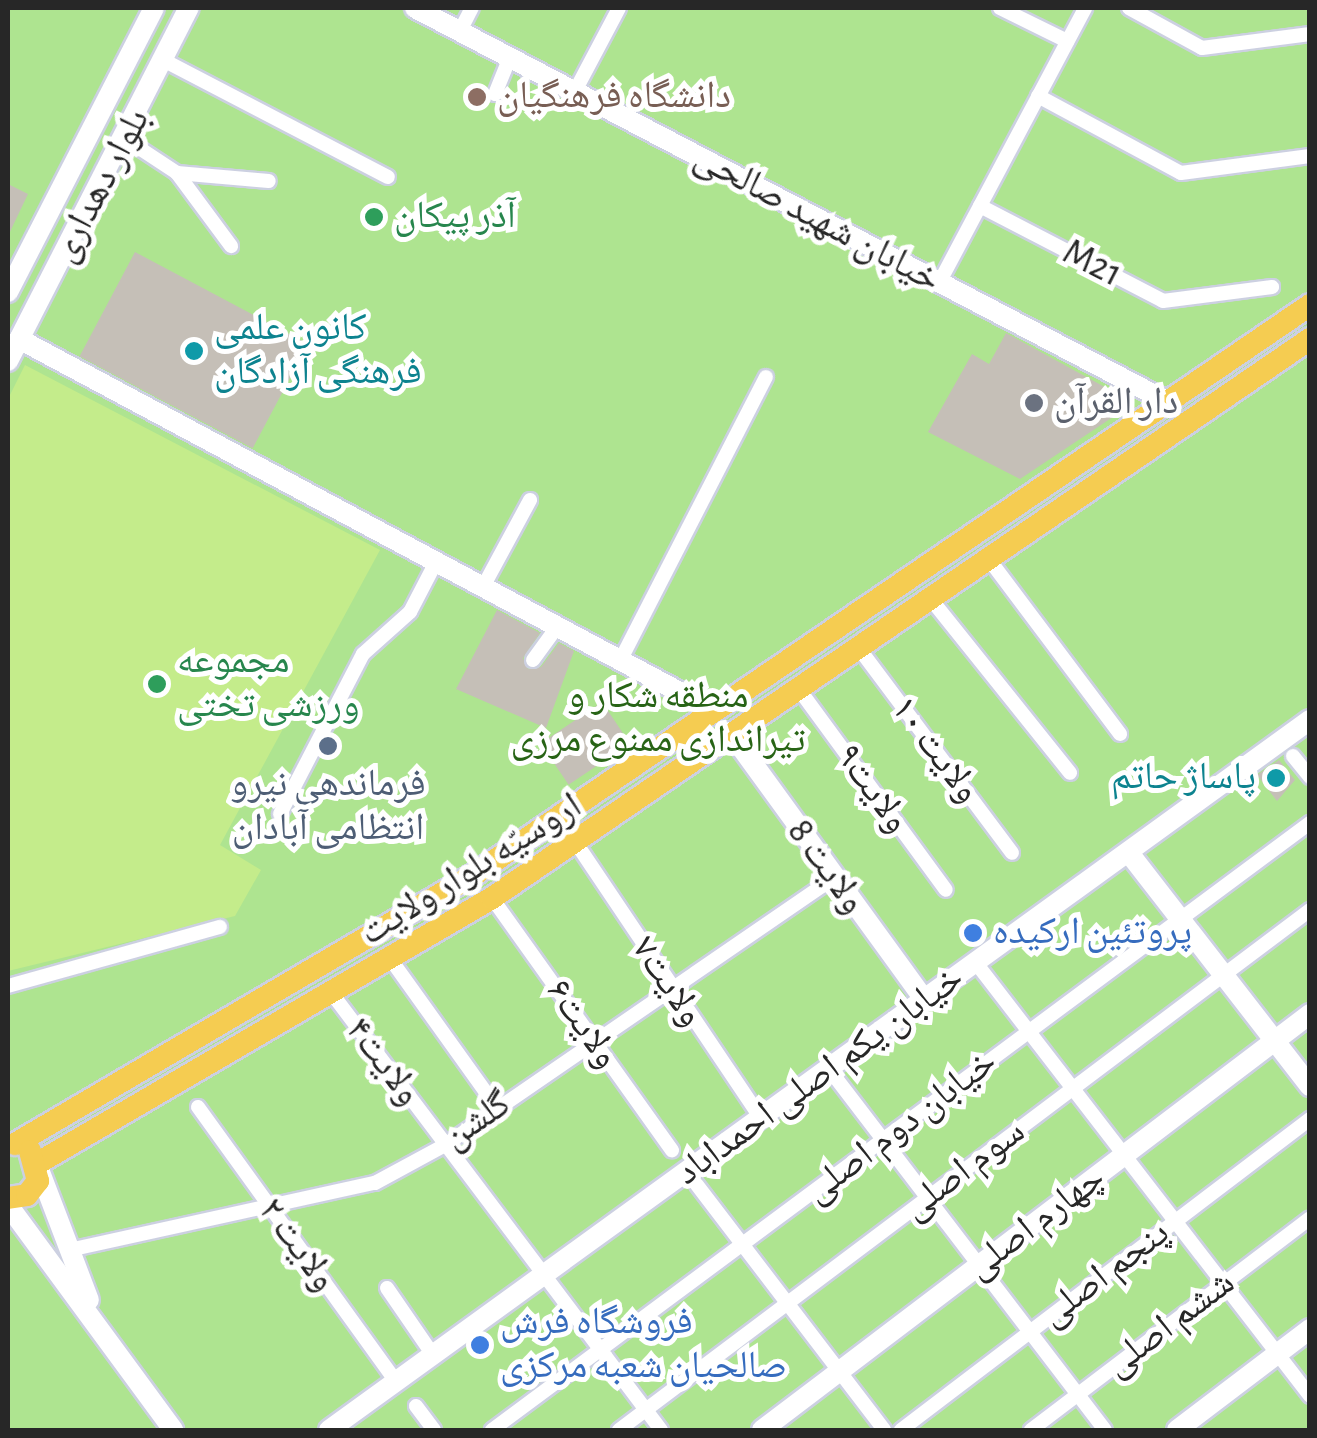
<!DOCTYPE html>
<html>
<head>
<meta charset="utf-8">
<style>
	body { margin:0 }
	#map { position:relative; width:1317px; height:1438px; overflow:hidden; background:#eae2d7; font-family:"Alegreya Sans","Noto Naskh Arabic",sans-serif }
	div>[style] { position:absolute }
	.green>* { inset:0; background:#aee490; transform-origin:0 0 }
	.pitch>* { inset:0; background:#c4ec8b }
	.building>* { inset:0; background:#c5bfb7; transform-origin:0 0 }
	.roads { filter:drop-shadow(2px 0 #ccd0e1) drop-shadow(-2px 0 #ccd0e1) drop-shadow(0 2px #ccd0e1) drop-shadow(0 -2px #ccd0e1) }
	.street>* { height:14px; margin:-7px; padding:0 7px; transform-origin:7px; border-radius:7px; background:#fff }
	.secondary>* { height:20px; margin:-10px; padding:0 10px; transform-origin:10px; border-radius:10px; background:#fff }
	.primary>* { height:22px; margin:-11px; padding:0 11px; transform-origin:11px; border-radius:11px; background:#f5cc51 }
	.dots>* { width:28px; height:28px; translate:-50% -50%; box-sizing:border-box; border:5px solid #fff; border-radius:50% }
	span { translate:-50% -50%; white-space:nowrap; text-align:center; line-height:1.15; -webkit-text-stroke:10px #fff; paint-order:stroke }
	.education-label { font-size:38px; color:#785e54 }
	.left { translate:0 -50%; text-align:left }
	.street-label { font-size:38px; color:#272727 }
	.leisure-label { font-size:38px; color:#27864d }
	.culture-label { font-size:38px; color:#0d838f }
	.right { translate:-100% -50%; text-align:right }
	.worship-label { font-size:38px; color:#5b616d }
	.park-label { font-size:38px; color:#286416 }
	.service-label { font-size:38px; color:#4e5e75 }
	.shop-label { font-size:38px; color:#366cbe }
	.frame { position:absolute; inset:0; border:10px solid #272727; pointer-events:none }
</style>
</head>
<body>
<div id="map">
	<div class="green">
		<div style="left:8px;top:8px;width:1301px;height:1422px"></div>
	</div>
	<div class="pitch">
		<div style="clip-path:polygon(25px 365px,380px 550px,220px 845px,261px 870px,235px 916px,8px 971px,8px 399px)"></div>
	</div>
	<div class="building">
		<div style="clip-path:polygon(8px 184px,28px 194px,8px 236px)"></div>
		<div style="left:135px;top:252px;width:196px;height:118px;rotate:28deg"></div>
		<div style="clip-path:polygon(1006px 333px,1123px 397px,1125px 409px,1020px 479px,928px 432px,972px 354px,989px 364px)"></div>
		<div style="clip-path:polygon(497px 610px,540px 633px,523px 658px,528px 669px,541px 667px,559px 643px,574px 651px,546px 728px,456px 689px)"></div>
		<div style="left:602px;top:702px;width:50px;height:74px;rotate:56deg"></div>
		<div style="clip-path:polygon(1279px 760px,1295px 780px,1277px 801px,1257px 775px)"></div>
	</div>
	<div class="roads">
		<div class="street">
			<div style="left:1000px;top:8px;width:75px;rotate:26.2deg"></div>
			<div style="left:1129px;top:8px;width:83px;rotate:28.7deg"></div>
			<div style="left:1202px;top:48px;width:109px;rotate:-7.4deg"></div>
			<div style="left:459px;top:33px;width:28px;rotate:-63deg"></div>
			<div style="left:167px;top:62px;width:249px;rotate:27.5deg"></div>
			<div style="left:574px;top:93px;width:96px;rotate:-62.1deg"></div>
			<div style="left:495px;top:94px;width:38px;rotate:-68deg"></div>
			<div style="left:1038px;top:96px;width:162px;rotate:28.3deg"></div>
			<div style="left:1181px;top:173px;width:130px;rotate:-7.5deg"></div>
			<div style="left:127px;top:140px;width:60px;rotate:33.4deg"></div>
			<div style="left:177px;top:173px;width:91px;rotate:53.5deg"></div>
			<div style="left:177px;top:173px;width:92px;rotate:5deg"></div>
			<div style="left:980px;top:206px;width:206px;rotate:27.4deg"></div>
			<div style="left:1163px;top:301px;width:110px;rotate:-7.3deg"></div>
			<div style="left:939px;top:283px;width:311px;rotate:-62deg"></div>
			<div style="left:988px;top:558px;width:220px;rotate:53.1deg"></div>
			<div style="left:483px;top:587px;width:99px;rotate:-61.6deg"></div>
			<div style="left:930px;top:598px;width:224px;rotate:51.3deg"></div>
			<div style="left:858px;top:647px;width:257px;rotate:53.2deg"></div>
			<div style="left:621px;top:659px;width:317px;rotate:-62.8deg"></div>
			<div style="left:533px;top:660px;width:41px;rotate:-54deg"></div>
			<div style="left:798px;top:688px;width:250px;rotate:53.8deg"></div>
			<div style="left:1293px;top:756px;width:27px;rotate:51deg"></div>
			<div style="left:280px;top:814px;width:180px;rotate:-62.6deg"></div>
			<div style="left:363px;top:654px;width:63px;rotate:-41.8deg"></div>
			<div style="left:410px;top:612px;width:56px;rotate:-62.5deg"></div>
			<div style="left:576px;top:843px;width:331px;rotate:56.1deg"></div>
			<div style="left:492px;top:898px;width:310px;rotate:54.5deg"></div>
			<div style="left:389px;top:957px;width:186px;rotate:54.4deg"></div>
			<div style="left:976px;top:963px;width:547px;rotate:52.35deg"></div>
			<div style="left:8px;top:986px;width:220px;rotate:-15.6deg"></div>
			<div style="left:330px;top:991px;width:550px;rotate:52.98deg"></div>
			<div style="left:829px;top:1069px;width:454px;rotate:52.6deg"></div>
			<div style="left:198px;top:1107px;width:339px;rotate:54.2deg"></div>
			<div style="left:697px;top:1185px;width:308px;rotate:52.6deg"></div>
			<div style="left:69px;top:1250px;width:313px;rotate:-12.4deg"></div>
			<div style="left:375px;top:1183px;width:80px;rotate:-28.5deg"></div>
			<div style="left:445px;top:1145px;width:472px;rotate:-34.5deg"></div>
			<div style="left:387px;top:1288px;width:81px;rotate:55.5deg"></div>
			<div style="left:416px;top:1406px;width:30px;rotate:53deg"></div>
			<div style="left:492px;top:1430px;width:1019px;rotate:-36.58deg"></div>
			<div style="left:619px;top:1430px;width:865px;rotate:-36.96deg"></div>
			<div style="left:901px;top:1430px;width:514px;rotate:-37.25deg"></div>
			<div style="left:1031px;top:1430px;width:350px;rotate:-37.2deg"></div>
		</div>
		<div class="secondary">
			<div style="left:415px;top:8px;width:848px;rotate:27.62deg"></div>
			<div style="left:8px;top:292px;width:319px;rotate:-62.8deg"></div>
			<div style="left:19px;top:339px;width:789px;rotate:28.12deg"></div>
			<div style="left:8px;top:361px;width:397px;rotate:-62.9deg"></div>
			<div style="left:730px;top:732px;width:331px;rotate:54deg"></div>
			<div style="left:1129px;top:853px;width:295px;rotate:52.2deg"></div>
			<div style="left:40px;top:1172px;width:137px;rotate:69.1deg"></div>
			<div style="left:8px;top:1205px;width:279px;rotate:53.7deg"></div>
			<div style="left:329px;top:1430px;width:1211px;rotate:-35.9deg"></div>
			<div style="left:762px;top:1430px;width:688px;rotate:-37.2deg"></div>
			<div style="left:1177px;top:1430px;width:167px;rotate:-37.2deg"></div>
		</div>
		<div class="primary">
			<div style="left:15px;top:1144px;width:533px;rotate:-30.41deg"></div>
			<div style="left:475px;top:874px;width:1010px;rotate:-34.27deg"></div>
			<div style="left:38px;top:1163px;width:526px;rotate:-30.27deg"></div>
			<div style="left:492px;top:898px;width:991px;rotate:-34.35deg"></div>
			<div style="left:8px;top:1198px;width:19px;rotate:-9deg"></div>
			<div style="left:27px;top:1195px;width:18px;rotate:-52deg"></div>
			<div style="left:38px;top:1181px;width:31px;rotate:-105deg"></div>
		</div>
	</div>
	<div class="dots">
		<div style="left:477px;top:97px;background:#8d6e63"></div>
		<div style="left:374px;top:217px;background:#2e9e5b"></div>
		<div style="left:194px;top:351px;background:#0f9aa8"></div>
		<div style="left:1034px;top:403px;background:#6b7280"></div>
		<div style="left:157px;top:684px;background:#2e9e5b"></div>
		<div style="left:328px;top:746px;background:#5c6f8a"></div>
		<div style="left:1276px;top:778px;background:#0f9aa8"></div>
		<div style="left:973px;top:933px;background:#3f7fe0"></div>
		<div style="left:480px;top:1345px;background:#3f7fe0"></div>
	</div>
	<div class="education-label">
		<span class="left" style="left:497px;top:97px">دانشگاه فرهنگیان</span>
	</div>
	<div class="street-label">
		<span style="left:101px;top:186px;rotate:-62deg">بلوار دهداری</span>
		<span style="left:817px;top:219px;rotate:28deg">خیابان شهید صالحی</span>
		<span style="left:1092px;top:264px;rotate:27deg">M21</span>
		<span style="left:935px;top:750px;rotate:53deg">ولایت ۱۰</span>
		<span style="left:872px;top:789px;rotate:54deg">ولایت۹</span>
		<span style="left:826px;top:867px;rotate:54deg">ولایت 8</span>
		<span style="left:471px;top:870px;rotate:-32deg">اروسیّه بلوار ولایت</span>
		<span style="left:667px;top:982px;rotate:56deg">ولایت۷</span>
		<span style="left:582px;top:1024px;rotate:55deg">ولایت۶</span>
		<span style="left:383px;top:1062px;rotate:53deg">ولایت۴</span>
		<span style="left:820px;top:1076px;rotate:-36deg">خیابان یکم اصلی احمداباد</span>
		<span style="left:477px;top:1121px;rotate:-34deg">گلشن</span>
		<span style="left:901px;top:1127px;rotate:-37deg">خیابان دوم اصلی</span>
		<span style="left:964px;top:1170px;rotate:-37deg">سوم اصلی</span>
		<span style="left:1036px;top:1223px;rotate:-37deg">چهارم اصلی</span>
		<span style="left:297px;top:1245px;rotate:54deg">ولایت ۲</span>
		<span style="left:1105px;top:1274px;rotate:-37deg">پنجم اصلی</span>
		<span style="left:1170px;top:1324px;rotate:-37deg">ششم اصلی</span>
	</div>
	<div class="leisure-label">
		<span class="left" style="left:394px;top:217px">آذر پیکان</span>
		<span class="left" style="left:177px;top:684px">مجموعه<br>ورزشی تختی</span>
	</div>
	<div class="culture-label">
		<span class="left" style="left:214px;top:351px">کانون علمی<br>فرهنگی آزادگان</span>
		<span class="right" style="left:1256px;top:778px">پاساژ حاتم</span>
	</div>
	<div class="worship-label">
		<span class="left" style="left:1054px;top:403px">دار القرآن</span>
	</div>
	<div class="park-label">
		<span style="left:658px;top:719px">منطقه شکار و<br>تیراندازی ممنوع مرزی</span>
	</div>
	<div class="service-label">
		<span style="left:328px;top:807px">فرماندهی نیرو<br>انتظامی آبادان</span>
	</div>
	<div class="shop-label">
		<span class="left" style="left:993px;top:933px">پروتئین ارکیده</span>
		<span class="left" style="left:500px;top:1345px">فروشگاه فرش<br>صالحیان شعبه مرکزی</span>
	</div>
	<div class="frame"></div>
</div>
</body>
</html>
